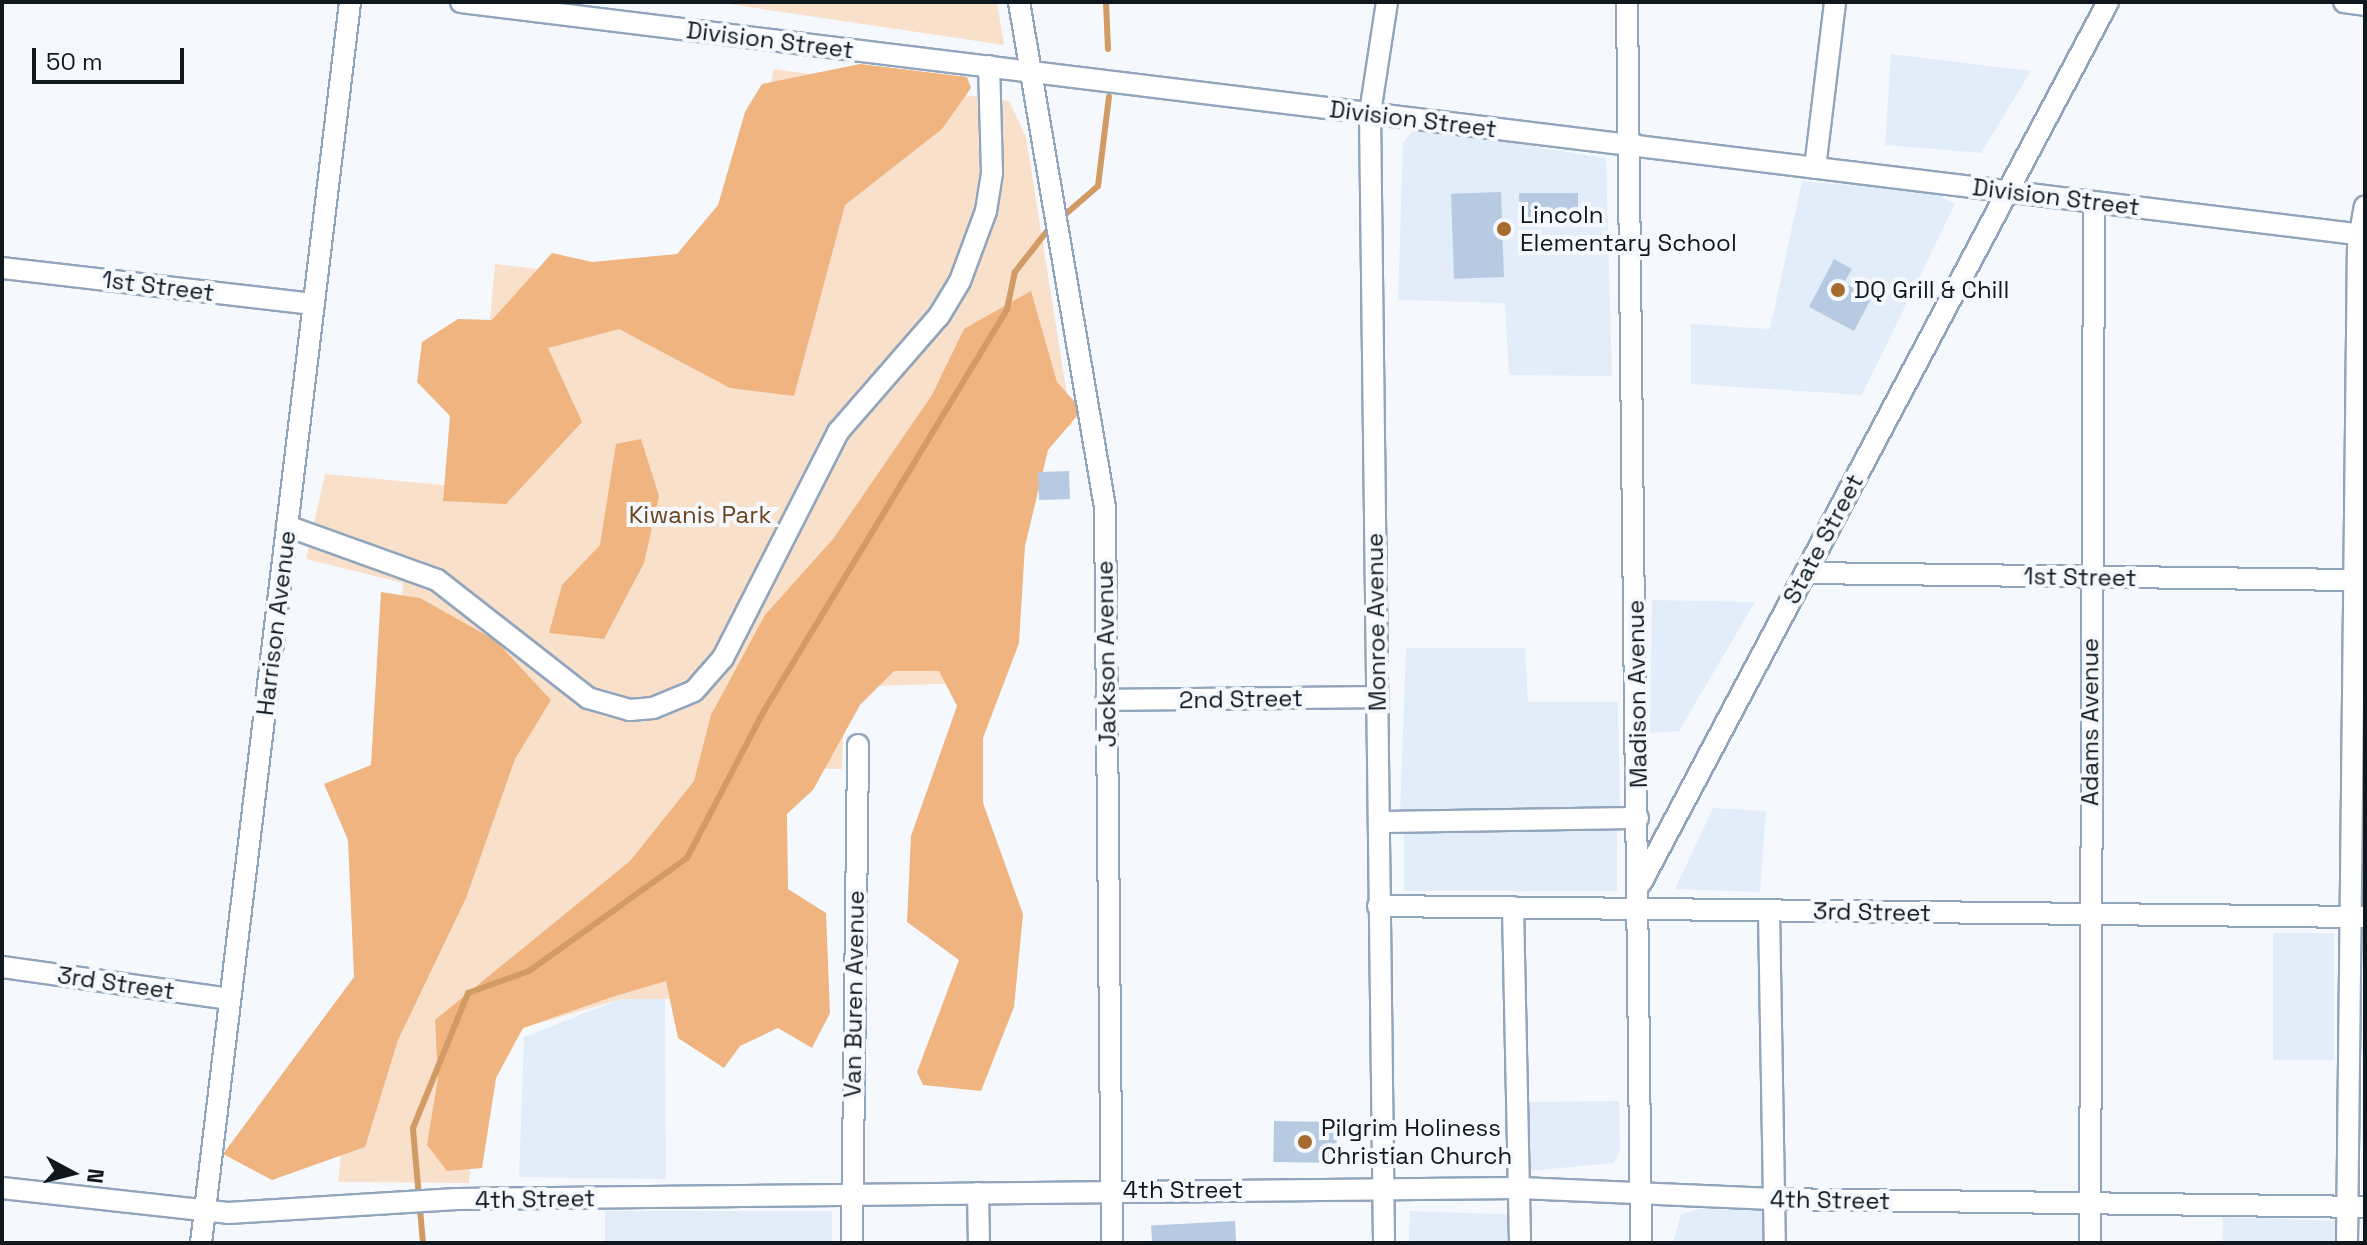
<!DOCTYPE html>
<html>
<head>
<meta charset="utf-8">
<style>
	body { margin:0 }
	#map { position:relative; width:2367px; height:1245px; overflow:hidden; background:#f5f9fe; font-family:"Space Grotesk",sans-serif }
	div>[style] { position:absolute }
	.built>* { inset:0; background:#e2edf9; transform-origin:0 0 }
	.green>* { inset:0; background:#f9e0cb }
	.forest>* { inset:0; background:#efb480 }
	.stream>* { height:6px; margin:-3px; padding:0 3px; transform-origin:3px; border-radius:3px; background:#d29a65 }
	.building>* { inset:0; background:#b6cbe2; transform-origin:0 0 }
	.roads { filter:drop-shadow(2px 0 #91a5bc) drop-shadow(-2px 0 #91a5bc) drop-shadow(0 2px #91a5bc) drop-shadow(0 -2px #91a5bc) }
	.minor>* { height:20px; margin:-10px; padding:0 10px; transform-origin:10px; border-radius:10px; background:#fff }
	.dots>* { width:22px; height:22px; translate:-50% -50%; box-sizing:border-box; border:4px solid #f5f9fe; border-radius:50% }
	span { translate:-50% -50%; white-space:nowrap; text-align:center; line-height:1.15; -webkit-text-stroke:8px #f5f9fe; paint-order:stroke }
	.street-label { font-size:24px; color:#0f171f }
	.poi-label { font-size:24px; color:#0f171f }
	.left { translate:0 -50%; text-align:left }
	.park-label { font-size:24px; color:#6b431d }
	.frame { position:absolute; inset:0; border:4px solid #0f171f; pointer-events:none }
	.north { position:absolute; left:32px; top:1133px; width:80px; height:80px; -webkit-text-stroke:6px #f5f9fe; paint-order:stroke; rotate:97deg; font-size:22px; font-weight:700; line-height:32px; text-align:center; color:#0f171f }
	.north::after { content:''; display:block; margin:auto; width:28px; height:36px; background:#0f171f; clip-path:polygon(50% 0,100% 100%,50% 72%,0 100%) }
	.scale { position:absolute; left:32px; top:48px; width:152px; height:36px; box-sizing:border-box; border:4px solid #0f171f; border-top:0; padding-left:10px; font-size:24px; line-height:28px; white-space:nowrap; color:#0f171f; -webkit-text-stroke:6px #f5f9fe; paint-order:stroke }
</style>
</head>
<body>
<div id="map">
	<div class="built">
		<div style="clip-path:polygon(1891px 54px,2031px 71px,1981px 153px,1885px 145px)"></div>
		<div style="clip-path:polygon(1415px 127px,1606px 158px,1612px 376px,1509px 375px,1505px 303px,1398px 300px,1403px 143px)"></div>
		<div style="clip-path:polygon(1802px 181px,1934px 192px,1955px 204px,1862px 395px,1691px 384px,1691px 324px,1770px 329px)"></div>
		<div style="clip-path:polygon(1652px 600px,1755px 602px,1679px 731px,1650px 733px)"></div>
		<div style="clip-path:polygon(1406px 648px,1525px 648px,1528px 702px,1618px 702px,1620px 811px,1400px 815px)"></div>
		<div style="clip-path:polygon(1713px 808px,1766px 811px,1760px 892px,1675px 889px)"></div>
		<div style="left:1617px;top:826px;width:65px;height:213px;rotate:90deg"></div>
		<div style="left:2273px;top:933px;width:61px;height:127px"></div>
		<div style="clip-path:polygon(665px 997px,666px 1179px,519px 1177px,524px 1037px,621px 999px)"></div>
		<div style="clip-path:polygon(1619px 1101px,1620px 1151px,1614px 1163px,1528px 1171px,1528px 1102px)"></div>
		<div style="clip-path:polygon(1699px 1209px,1769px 1211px,1769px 1243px,1673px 1243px,1681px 1214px)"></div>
		<div style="left:832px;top:1211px;width:32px;height:227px;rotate:90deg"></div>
		<div style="left:1410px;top:1211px;width:100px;height:32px;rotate:2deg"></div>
		<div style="left:2223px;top:1217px;width:113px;height:26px;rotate:2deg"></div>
	</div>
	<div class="green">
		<div style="clip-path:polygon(715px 2px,997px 2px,1004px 45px)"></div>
		<div style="clip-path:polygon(773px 69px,1009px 101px,1026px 137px,1072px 426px,1012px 422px,966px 683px,845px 687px,842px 769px,767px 768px,753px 999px,621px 999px,523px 1028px,478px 1061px,469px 1183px,338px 1182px,403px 583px,306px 559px,325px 474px,475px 488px,495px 264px,747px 293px)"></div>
	</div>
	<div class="forest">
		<div style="clip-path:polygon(860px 64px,967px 77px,971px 88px,942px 129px,845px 205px,794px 396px,730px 388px,619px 329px,548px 348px,582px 422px,506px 504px,443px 501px,450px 416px,417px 382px,422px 342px,458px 319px,492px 320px,552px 253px,592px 262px,677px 254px,718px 205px,745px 112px,762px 84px)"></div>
		<div style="clip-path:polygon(1031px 291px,1057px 382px,1082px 410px,1048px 450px,1025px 546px,1019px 643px,983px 738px,983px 803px,1023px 914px,1014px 1007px,981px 1091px,923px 1085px,917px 1072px,959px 960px,907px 922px,911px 836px,957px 706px,939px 671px,894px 671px,860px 705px,813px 790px,787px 814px,788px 889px,826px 913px,830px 1013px,812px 1048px,778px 1028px,740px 1046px,724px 1068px,678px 1038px,666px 981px,612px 997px,523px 1028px,496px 1078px,482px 1168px,447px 1171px,427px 1145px,438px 1078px,435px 1020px,630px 861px,694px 781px,711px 715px,765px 615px,833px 539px,932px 395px,964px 329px)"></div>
		<div style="clip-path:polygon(641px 439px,659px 496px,644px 563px,604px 639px,549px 633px,562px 585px,600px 545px,616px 444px)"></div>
		<div style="clip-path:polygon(381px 592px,420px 598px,495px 640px,551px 700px,515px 759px,466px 898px,398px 1040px,365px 1147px,272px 1180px,223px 1154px,354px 977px,348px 840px,324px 784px,371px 765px)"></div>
	</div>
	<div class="stream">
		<div style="left:1106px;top:2px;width:47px;rotate:87.6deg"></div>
		<div style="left:1060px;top:219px;width:50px;rotate:-41deg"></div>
		<div style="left:1098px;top:186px;width:90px;rotate:-83deg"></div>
		<div style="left:423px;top:1243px;width:115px;rotate:-95deg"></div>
		<div style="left:413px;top:1128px;width:146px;rotate:-67.8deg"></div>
		<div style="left:468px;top:993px;width:65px;rotate:-19.8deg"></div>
		<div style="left:529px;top:971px;width:194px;rotate:-35.6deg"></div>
		<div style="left:687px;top:858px;width:168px;rotate:-62.4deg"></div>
		<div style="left:765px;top:709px;width:468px;rotate:-58.8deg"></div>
		<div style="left:1007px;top:309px;width:38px;rotate:-78deg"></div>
		<div style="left:1015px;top:272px;width:58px;rotate:-52deg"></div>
	</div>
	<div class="building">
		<div style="left:1501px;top:192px;width:85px;height:50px;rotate:88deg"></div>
		<div style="left:1519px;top:193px;width:59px;height:28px"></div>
		<div style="clip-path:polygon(1834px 259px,1852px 269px,1844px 283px,1872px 297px,1854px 331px,1809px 307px)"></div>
		<div style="left:1069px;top:471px;width:28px;height:31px;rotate:88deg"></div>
		<div style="left:1274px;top:1121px;width:63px;height:41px;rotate:1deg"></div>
		<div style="left:1235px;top:1221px;width:22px;height:84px;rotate:87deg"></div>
	</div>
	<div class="roads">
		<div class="minor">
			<div style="left:461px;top:2px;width:1918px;rotate:6.98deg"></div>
			<div style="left:1019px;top:2px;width:512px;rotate:80.34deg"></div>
			<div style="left:1105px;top:507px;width:736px;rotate:89.46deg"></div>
			<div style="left:1627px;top:2px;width:1241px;rotate:89.35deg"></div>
			<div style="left:2344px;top:2px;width:21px;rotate:8deg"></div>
			<div style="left:1815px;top:168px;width:167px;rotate:-83.1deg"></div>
			<div style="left:2px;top:268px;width:314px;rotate:6.6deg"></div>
			<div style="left:287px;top:526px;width:159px;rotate:19.8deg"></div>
			<div style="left:437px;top:580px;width:192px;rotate:38deg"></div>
			<div style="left:588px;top:698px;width:44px;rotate:15.9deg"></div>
			<div style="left:630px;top:710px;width:23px;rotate:-5deg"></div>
			<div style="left:653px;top:708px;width:44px;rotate:-22.5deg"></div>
			<div style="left:694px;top:691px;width:44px;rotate:-48.7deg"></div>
			<div style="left:723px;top:658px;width:254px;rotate:-63deg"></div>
			<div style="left:838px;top:432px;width:154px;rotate:-49deg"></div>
			<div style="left:939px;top:316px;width:41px;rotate:-59deg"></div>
			<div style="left:960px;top:281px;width:75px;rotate:-69.6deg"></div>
			<div style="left:986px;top:211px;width:39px;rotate:-81deg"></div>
			<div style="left:992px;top:172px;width:106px;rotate:-91.6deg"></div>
			<div style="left:1805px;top:573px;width:551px;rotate:0.73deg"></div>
			<div style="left:1106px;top:700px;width:270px;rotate:-0.6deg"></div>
			<div style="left:1379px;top:822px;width:259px;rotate:-0.9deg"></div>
			<div style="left:1641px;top:883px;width:997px;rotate:-62.07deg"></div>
			<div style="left:1378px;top:906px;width:987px;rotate:0.64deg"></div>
			<div style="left:1513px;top:907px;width:336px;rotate:88.8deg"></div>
			<div style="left:1769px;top:911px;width:332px;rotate:89deg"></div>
			<div style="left:2px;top:967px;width:229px;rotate:8deg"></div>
			<div style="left:2px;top:1188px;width:227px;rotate:6.3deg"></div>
			<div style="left:228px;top:1213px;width:229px;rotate:-3.5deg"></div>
			<div style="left:457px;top:1199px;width:1063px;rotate:-0.59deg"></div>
			<div style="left:1520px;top:1188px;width:253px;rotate:2.5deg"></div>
			<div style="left:1773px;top:1199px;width:592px;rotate:0.77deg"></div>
			<div style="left:978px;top:1193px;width:50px;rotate:88.9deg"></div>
			<div style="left:201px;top:1243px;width:1250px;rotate:-83.15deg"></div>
			<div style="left:852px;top:1243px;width:498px;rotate:-89.3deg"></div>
			<div style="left:1384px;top:1243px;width:1130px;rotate:-90.71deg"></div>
			<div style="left:1370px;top:113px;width:112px;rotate:-81.3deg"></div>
			<div style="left:2090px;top:1243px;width:1041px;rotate:-89.78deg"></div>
			<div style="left:2347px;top:1243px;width:998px;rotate:-89.37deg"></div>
			<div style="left:2358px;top:245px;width:39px;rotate:-80deg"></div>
		</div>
	</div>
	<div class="dots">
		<div style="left:1504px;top:229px;background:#a76b2e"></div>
		<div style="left:1838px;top:290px;background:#a76b2e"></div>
		<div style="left:1305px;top:1142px;background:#a76b2e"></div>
	</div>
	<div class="street-label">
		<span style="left:770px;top:40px;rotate:7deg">Division Street</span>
		<span style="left:1413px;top:119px;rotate:7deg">Division Street</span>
		<span style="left:2056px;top:197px;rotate:7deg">Division Street</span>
		<span style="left:158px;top:286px;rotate:7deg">1st Street</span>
		<span style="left:1823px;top:539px;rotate:-62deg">State Street</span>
		<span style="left:2080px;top:577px;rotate:1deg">1st Street</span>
		<span style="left:1376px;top:622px;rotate:-91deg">Monroe Avenue</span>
		<span style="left:276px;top:623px;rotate:-83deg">Harrison Avenue</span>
		<span style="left:1106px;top:654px;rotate:-91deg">Jackson Avenue</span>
		<span style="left:1637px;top:694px;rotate:-91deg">Madison Avenue</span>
		<span style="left:1241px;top:699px;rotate:-1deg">2nd Street</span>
		<span style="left:2090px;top:722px;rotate:-90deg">Adams Avenue</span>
		<span style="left:1872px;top:912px;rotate:1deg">3rd Street</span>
		<span style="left:116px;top:983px;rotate:8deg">3rd Street</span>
		<span style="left:854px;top:994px;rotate:-89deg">Van Buren Avenue</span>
		<span style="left:1183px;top:1190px">4th Street</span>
		<span style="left:535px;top:1199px;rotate:-1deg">4th Street</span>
		<span style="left:1830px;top:1200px;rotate:1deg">4th Street</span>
	</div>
	<div class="poi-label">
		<span class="left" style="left:1520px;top:229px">Lincoln<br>Elementary School</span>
		<span class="left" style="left:1854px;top:290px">DQ Grill &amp; Chill</span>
		<span class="left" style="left:1321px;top:1142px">Pilgrim Holiness<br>Christian Church</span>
	</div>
	<div class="park-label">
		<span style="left:700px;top:515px">Kiwanis Park</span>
	</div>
	<div class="frame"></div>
	<div class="north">N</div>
	<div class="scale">50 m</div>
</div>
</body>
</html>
